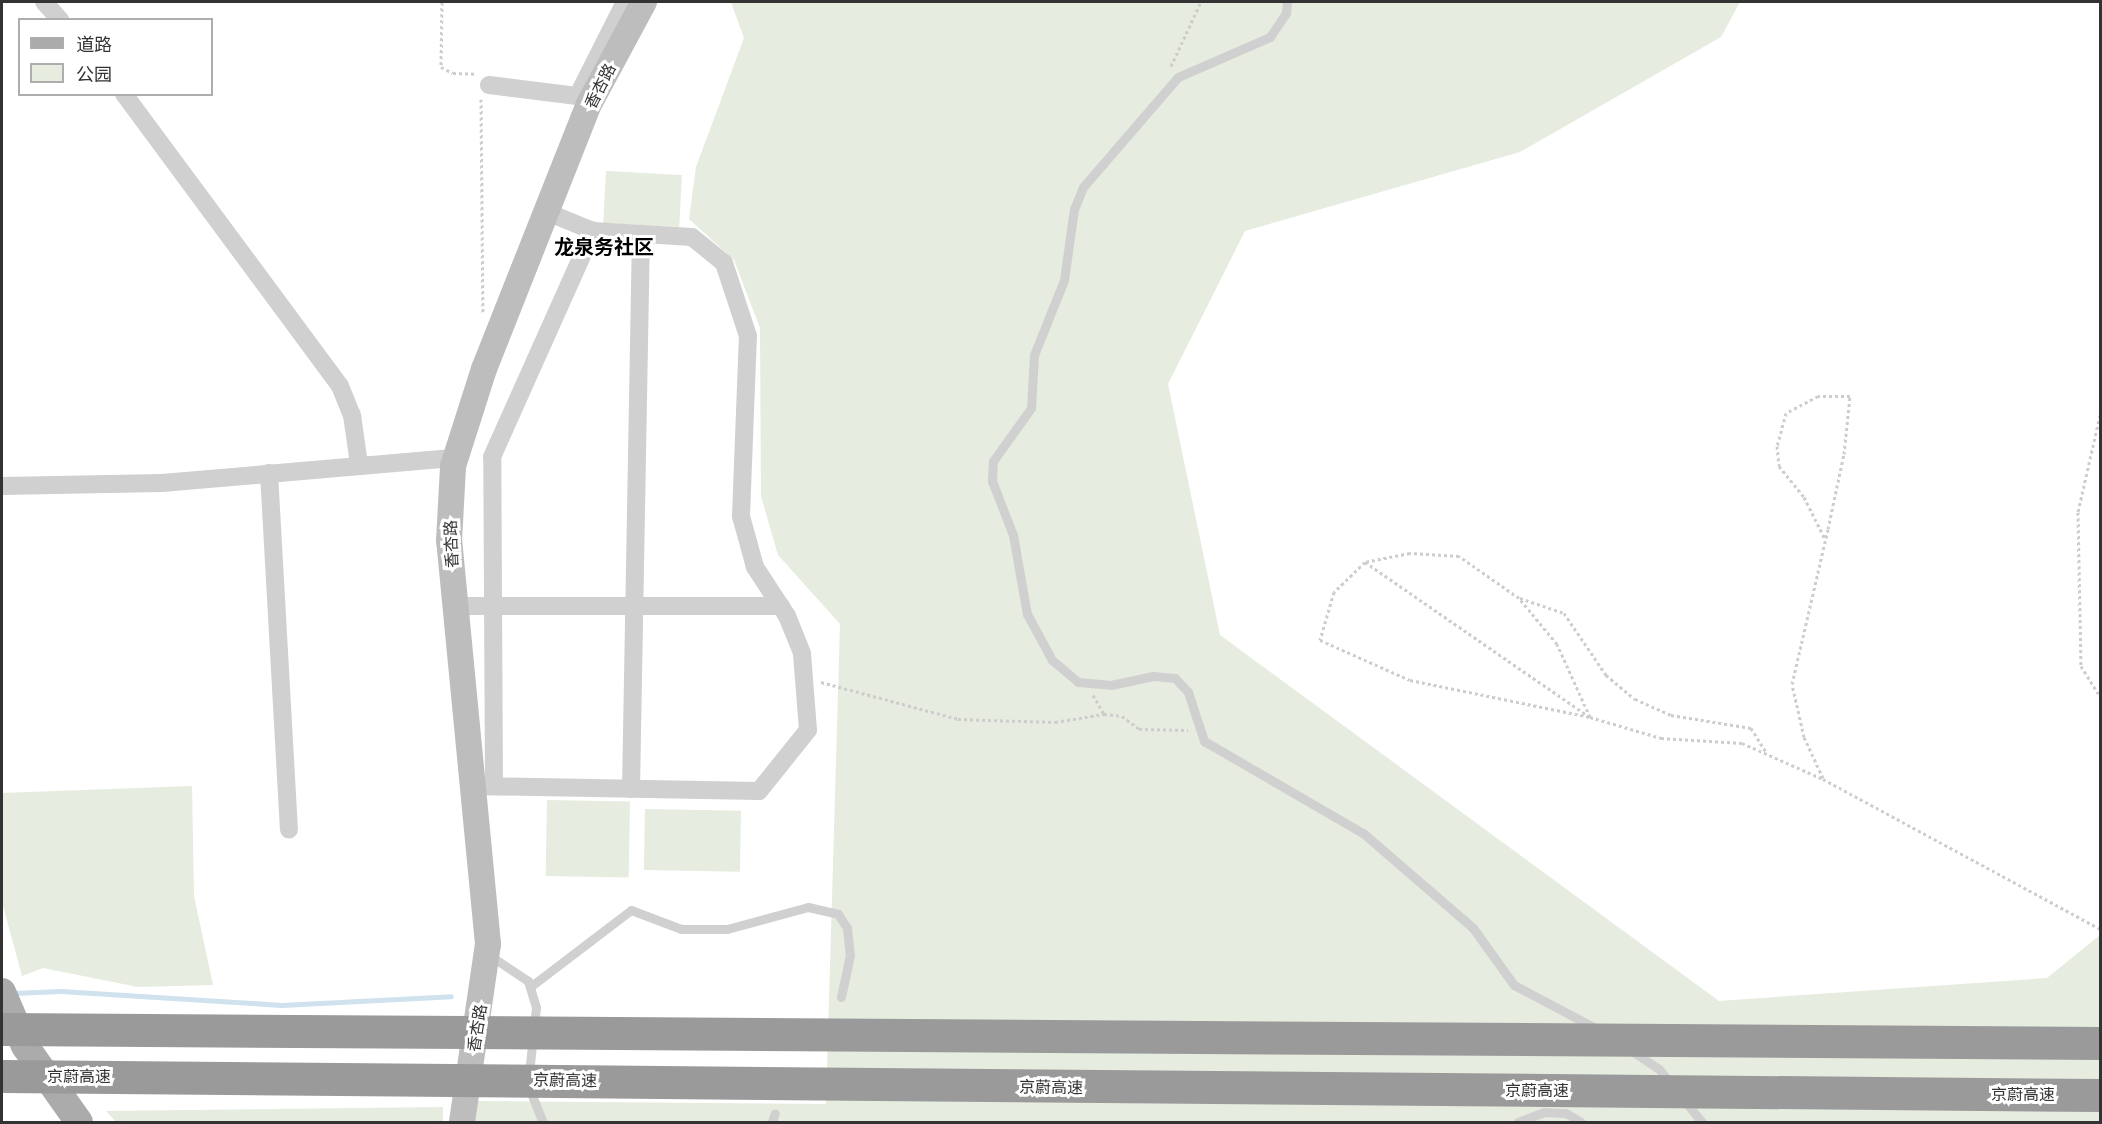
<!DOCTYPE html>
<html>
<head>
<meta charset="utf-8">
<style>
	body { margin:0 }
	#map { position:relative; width:2102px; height:1124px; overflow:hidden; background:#fff; font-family:Ubuntu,"Noto Sans SC",sans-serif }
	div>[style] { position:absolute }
	.green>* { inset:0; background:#e6ecdf; transform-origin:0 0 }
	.stream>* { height:4.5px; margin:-2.25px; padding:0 2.25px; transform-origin:2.25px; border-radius:2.25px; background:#cfe2ee }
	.path>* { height:3px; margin-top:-1.5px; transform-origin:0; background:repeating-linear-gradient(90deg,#cdcdcd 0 3px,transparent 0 6px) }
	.lane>* { height:9px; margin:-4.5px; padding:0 4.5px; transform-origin:4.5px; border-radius:4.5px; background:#d0d0d0 }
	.street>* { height:18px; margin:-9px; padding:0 9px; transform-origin:9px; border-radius:9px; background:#d0d0d0 }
	.secondary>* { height:26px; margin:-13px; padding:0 13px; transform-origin:13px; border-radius:13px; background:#bdbdbd }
	.primary>* { height:28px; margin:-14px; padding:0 14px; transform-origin:14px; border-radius:14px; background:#ababab }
	.highway-bridge>* { height:33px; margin:-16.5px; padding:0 16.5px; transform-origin:16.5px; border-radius:16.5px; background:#9a9a9a }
	span { translate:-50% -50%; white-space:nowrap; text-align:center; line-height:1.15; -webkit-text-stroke:6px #fff; paint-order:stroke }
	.street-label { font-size:16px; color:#333 }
	.quarter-label { font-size:20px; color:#000; font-weight:700 }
	.frame { position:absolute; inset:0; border:3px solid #333; pointer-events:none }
	.legend { position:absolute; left:18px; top:18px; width:195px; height:78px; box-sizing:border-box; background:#fff; border:2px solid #adadad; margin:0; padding:8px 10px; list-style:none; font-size:18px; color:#333 }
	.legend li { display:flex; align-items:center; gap:12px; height:30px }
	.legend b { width:30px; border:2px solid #adadad }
</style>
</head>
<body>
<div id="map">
	<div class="green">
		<div style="clip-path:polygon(731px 2px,1740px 2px,1721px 37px,1520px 152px,1245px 231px,1168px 384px,1220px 635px,1719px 1001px,2047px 978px,2100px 935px,2100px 1122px,472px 1122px,472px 1101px,826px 1104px,840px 624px,778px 555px,761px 496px,760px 328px,734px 260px,689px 219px,696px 167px,744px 38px)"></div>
		<div style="left:606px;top:171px;width:76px;height:52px;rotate:3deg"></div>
		<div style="clip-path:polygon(192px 786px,194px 896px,213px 985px,138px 987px,43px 968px,22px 976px,2px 902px,2px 793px)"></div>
		<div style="left:547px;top:800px;width:83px;height:76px;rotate:1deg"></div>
		<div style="left:645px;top:809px;width:96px;height:61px;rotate:1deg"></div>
		<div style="clip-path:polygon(443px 1107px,443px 1122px,116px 1122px,106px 1111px)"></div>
	</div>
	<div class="stream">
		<div style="left:13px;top:993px;width:48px;rotate:-2.4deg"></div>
		<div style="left:61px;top:991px;width:221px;rotate:3.6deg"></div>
		<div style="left:282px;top:1005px;width:169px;rotate:-3deg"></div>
	</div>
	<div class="path">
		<div style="left:442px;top:2px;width:65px;rotate:90.9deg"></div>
		<div style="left:441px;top:67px;width:13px;rotate:27deg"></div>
		<div style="left:453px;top:73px;width:24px;rotate:2deg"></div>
		<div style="left:1171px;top:66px;width:71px;rotate:-64.9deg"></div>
		<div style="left:481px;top:99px;width:215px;rotate:89.5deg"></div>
		<div style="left:2100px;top:415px;width:99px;rotate:102.8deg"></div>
		<div style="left:2078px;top:512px;width:154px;rotate:88.9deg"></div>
		<div style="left:2081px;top:666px;width:36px;rotate:58deg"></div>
		<div style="left:1365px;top:562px;width:271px;rotate:34.6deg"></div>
		<div style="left:1520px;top:598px;width:46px;rotate:18.8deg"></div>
		<div style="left:1564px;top:613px;width:75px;rotate:55.9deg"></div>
		<div style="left:1606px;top:675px;width:38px;rotate:40deg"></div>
		<div style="left:1635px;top:699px;width:39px;rotate:24deg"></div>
		<div style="left:1671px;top:715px;width:81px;rotate:9.2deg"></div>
		<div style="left:1751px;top:728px;width:28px;rotate:58deg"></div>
		<div style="left:821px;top:682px;width:142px;rotate:15.1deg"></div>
		<div style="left:958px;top:719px;width:97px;rotate:1.8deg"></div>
		<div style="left:1055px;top:722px;width:50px;rotate:-9.3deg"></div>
		<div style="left:1104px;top:714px;width:18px;rotate:6deg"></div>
		<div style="left:1122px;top:716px;width:21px;rotate:37deg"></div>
		<div style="left:1139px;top:729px;width:49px;rotate:1.2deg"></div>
		<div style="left:1093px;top:695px;width:22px;rotate:60deg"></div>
		<div style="left:1590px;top:717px;width:80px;rotate:-114.3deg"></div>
		<div style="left:1557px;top:644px;width:60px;rotate:-129.6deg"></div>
		<div style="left:1519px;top:598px;width:73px;rotate:-145deg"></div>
		<div style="left:1459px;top:556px;width:49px;rotate:-176.5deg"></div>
		<div style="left:1410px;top:553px;width:46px;rotate:168.7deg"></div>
		<div style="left:1365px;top:562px;width:43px;rotate:135.9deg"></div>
		<div style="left:1334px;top:592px;width:50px;rotate:106.3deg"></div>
		<div style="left:1320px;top:640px;width:98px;rotate:24deg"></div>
		<div style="left:1410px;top:680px;width:184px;rotate:11.6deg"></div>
		<div style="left:1590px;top:717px;width:74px;rotate:16.5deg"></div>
		<div style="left:1661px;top:738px;width:81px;rotate:3.5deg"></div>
		<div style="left:1742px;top:743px;width:89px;rotate:24deg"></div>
		<div style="left:1823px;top:779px;width:315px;rotate:28.4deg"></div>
		<div style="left:1823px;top:778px;width:45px;rotate:-114.9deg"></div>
		<div style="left:1804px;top:737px;width:54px;rotate:-102.8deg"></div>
		<div style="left:1792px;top:684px;width:159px;rotate:-76.9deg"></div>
		<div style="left:1828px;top:529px;width:77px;rotate:-78deg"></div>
		<div style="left:1844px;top:454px;width:58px;rotate:-84.1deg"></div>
		<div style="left:1850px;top:396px;width:32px;rotate:180deg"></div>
		<div style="left:1818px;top:396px;width:36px;rotate:152deg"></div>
		<div style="left:1786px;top:413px;width:34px;rotate:105deg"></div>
		<div style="left:1777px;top:446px;width:20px;rotate:84deg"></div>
		<div style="left:1779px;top:466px;width:40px;rotate:51deg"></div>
		<div style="left:1804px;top:497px;width:47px;rotate:63.4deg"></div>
	</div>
	<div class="lane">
		<div style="left:1287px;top:2px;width:11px;rotate:95deg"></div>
		<div style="left:1286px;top:13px;width:29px;rotate:124deg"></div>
		<div style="left:1270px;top:37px;width:100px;rotate:156.5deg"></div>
		<div style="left:1178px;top:77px;width:145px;rotate:130.8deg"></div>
		<div style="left:1083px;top:187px;width:24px;rotate:112deg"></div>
		<div style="left:1074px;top:209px;width:72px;rotate:98deg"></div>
		<div style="left:1064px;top:280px;width:81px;rotate:111.8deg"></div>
		<div style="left:1034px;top:355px;width:53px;rotate:93.2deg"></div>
		<div style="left:1031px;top:408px;width:65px;rotate:125.6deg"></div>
		<div style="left:993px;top:461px;width:20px;rotate:93deg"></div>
		<div style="left:992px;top:481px;width:58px;rotate:68.7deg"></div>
		<div style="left:1013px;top:535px;width:80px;rotate:80deg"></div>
		<div style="left:1027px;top:614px;width:52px;rotate:61.5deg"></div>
		<div style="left:1052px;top:660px;width:34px;rotate:40deg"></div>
		<div style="left:1078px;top:682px;width:33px;rotate:5deg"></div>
		<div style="left:1111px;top:685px;width:43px;rotate:-12.1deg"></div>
		<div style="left:1153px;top:676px;width:22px;rotate:5deg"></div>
		<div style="left:1175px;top:678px;width:19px;rotate:47deg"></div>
		<div style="left:1188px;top:692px;width:52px;rotate:71.9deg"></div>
		<div style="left:1204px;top:741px;width:184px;rotate:30.1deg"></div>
		<div style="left:1363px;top:833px;width:145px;rotate:40.8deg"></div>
		<div style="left:1473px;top:928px;width:70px;rotate:54.3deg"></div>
		<div style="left:1514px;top:985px;width:94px;rotate:27.9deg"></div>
		<div style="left:489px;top:955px;width:47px;rotate:33.7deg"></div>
		<div style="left:528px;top:981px;width:27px;rotate:73deg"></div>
		<div style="left:536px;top:1007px;width:67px;rotate:96deg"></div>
		<div style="left:530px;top:987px;width:127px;rotate:-37.3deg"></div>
		<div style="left:631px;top:910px;width:53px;rotate:20.8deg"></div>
		<div style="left:681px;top:929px;width:46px"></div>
		<div style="left:727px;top:929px;width:84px;rotate:-15.2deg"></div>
		<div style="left:808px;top:907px;width:31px;rotate:13deg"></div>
		<div style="left:838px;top:914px;width:17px;rotate:57deg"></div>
		<div style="left:847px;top:928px;width:27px;rotate:84deg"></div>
		<div style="left:850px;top:955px;width:43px;rotate:102.1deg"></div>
		<div style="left:1632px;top:1051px;width:32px;rotate:34deg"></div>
		<div style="left:1659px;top:1069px;width:19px;rotate:51deg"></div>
		<div style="left:529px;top:1088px;width:37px;rotate:68deg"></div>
		<div style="left:1684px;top:1100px;width:28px;rotate:51deg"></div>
		<div style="left:772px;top:1122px;width:9px;rotate:-72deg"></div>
		<div style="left:1518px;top:1122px;width:28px;rotate:-21deg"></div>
		<div style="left:1544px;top:1112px;width:22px;rotate:3deg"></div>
		<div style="left:1566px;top:1113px;width:17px;rotate:31deg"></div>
	</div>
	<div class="street">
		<div style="left:44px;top:2px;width:24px;rotate:48deg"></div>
		<div style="left:489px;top:85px;width:105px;rotate:7.1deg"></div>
		<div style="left:124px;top:94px;width:363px;rotate:53.5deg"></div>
		<div style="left:340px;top:386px;width:31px;rotate:68deg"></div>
		<div style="left:352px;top:415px;width:49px;rotate:81.9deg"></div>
		<div style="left:578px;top:95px;width:104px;rotate:-63.2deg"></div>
		<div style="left:269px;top:473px;width:357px;rotate:86.8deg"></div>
		<div style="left:2px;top:486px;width:160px;rotate:-1.1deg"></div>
		<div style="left:162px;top:483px;width:295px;rotate:-4.9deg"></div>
		<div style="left:455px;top:606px;width:326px"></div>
		<div style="left:473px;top:786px;width:286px;rotate:1deg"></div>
		<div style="left:759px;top:791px;width:78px;rotate:-51.2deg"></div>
		<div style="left:808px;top:730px;width:77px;rotate:-94.5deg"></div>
		<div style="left:802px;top:653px;width:40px;rotate:-112deg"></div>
		<div style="left:787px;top:616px;width:59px;rotate:-123.1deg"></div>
		<div style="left:755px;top:567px;width:53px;rotate:-105.4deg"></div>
		<div style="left:741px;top:516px;width:180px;rotate:-87.8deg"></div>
		<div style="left:748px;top:336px;width:77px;rotate:-108.2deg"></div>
		<div style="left:724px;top:263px;width:41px;rotate:-140.9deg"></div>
		<div style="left:692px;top:237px;width:99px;rotate:-176.5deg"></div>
		<div style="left:593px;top:231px;width:50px;rotate:-157.6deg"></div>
		<div style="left:494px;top:786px;width:329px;rotate:-90.3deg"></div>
		<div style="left:492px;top:457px;width:248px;rotate:-65.9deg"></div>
		<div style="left:631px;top:789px;width:555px;rotate:-88.97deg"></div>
	</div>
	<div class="secondary">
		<div style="left:462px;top:1122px;width:180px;rotate:-81.7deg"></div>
		<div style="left:488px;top:944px;width:405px;rotate:-95.5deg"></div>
		<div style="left:449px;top:541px;width:75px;rotate:-86.9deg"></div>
		<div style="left:453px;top:466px;width:102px;rotate:-72.3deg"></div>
		<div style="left:484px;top:369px;width:285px;rotate:-68.4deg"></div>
		<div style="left:589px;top:104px;width:116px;rotate:-61.7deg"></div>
	</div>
	<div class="primary">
		<div style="left:2px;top:992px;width:59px;rotate:66.9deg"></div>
		<div style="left:25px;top:1046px;width:93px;rotate:54.6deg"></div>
	</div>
	<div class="highway-bridge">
		<div style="left:2px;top:1029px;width:2098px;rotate:0.38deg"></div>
		<div style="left:2px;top:1076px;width:2098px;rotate:0.52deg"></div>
	</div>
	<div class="street-label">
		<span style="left:600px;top:86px;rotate:-63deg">香杏路</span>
		<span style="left:451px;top:544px;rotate:-92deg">香杏路</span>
		<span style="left:477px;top:1028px;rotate:-81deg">香杏路</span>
		<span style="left:79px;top:1076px">京蔚高速</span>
		<span style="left:565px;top:1080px;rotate:1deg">京蔚高速</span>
		<span style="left:1051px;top:1087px;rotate:1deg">京蔚高速</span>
		<span style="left:1537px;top:1090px">京蔚高速</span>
		<span style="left:2023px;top:1094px">京蔚高速</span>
	</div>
	<div class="quarter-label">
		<span style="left:604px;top:246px">龙泉务社区</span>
	</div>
	<div class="frame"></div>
	<ul class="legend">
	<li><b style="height:8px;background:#ababab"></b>道路</li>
	<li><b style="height:16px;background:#e6ecdf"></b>公园</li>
	</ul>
</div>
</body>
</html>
